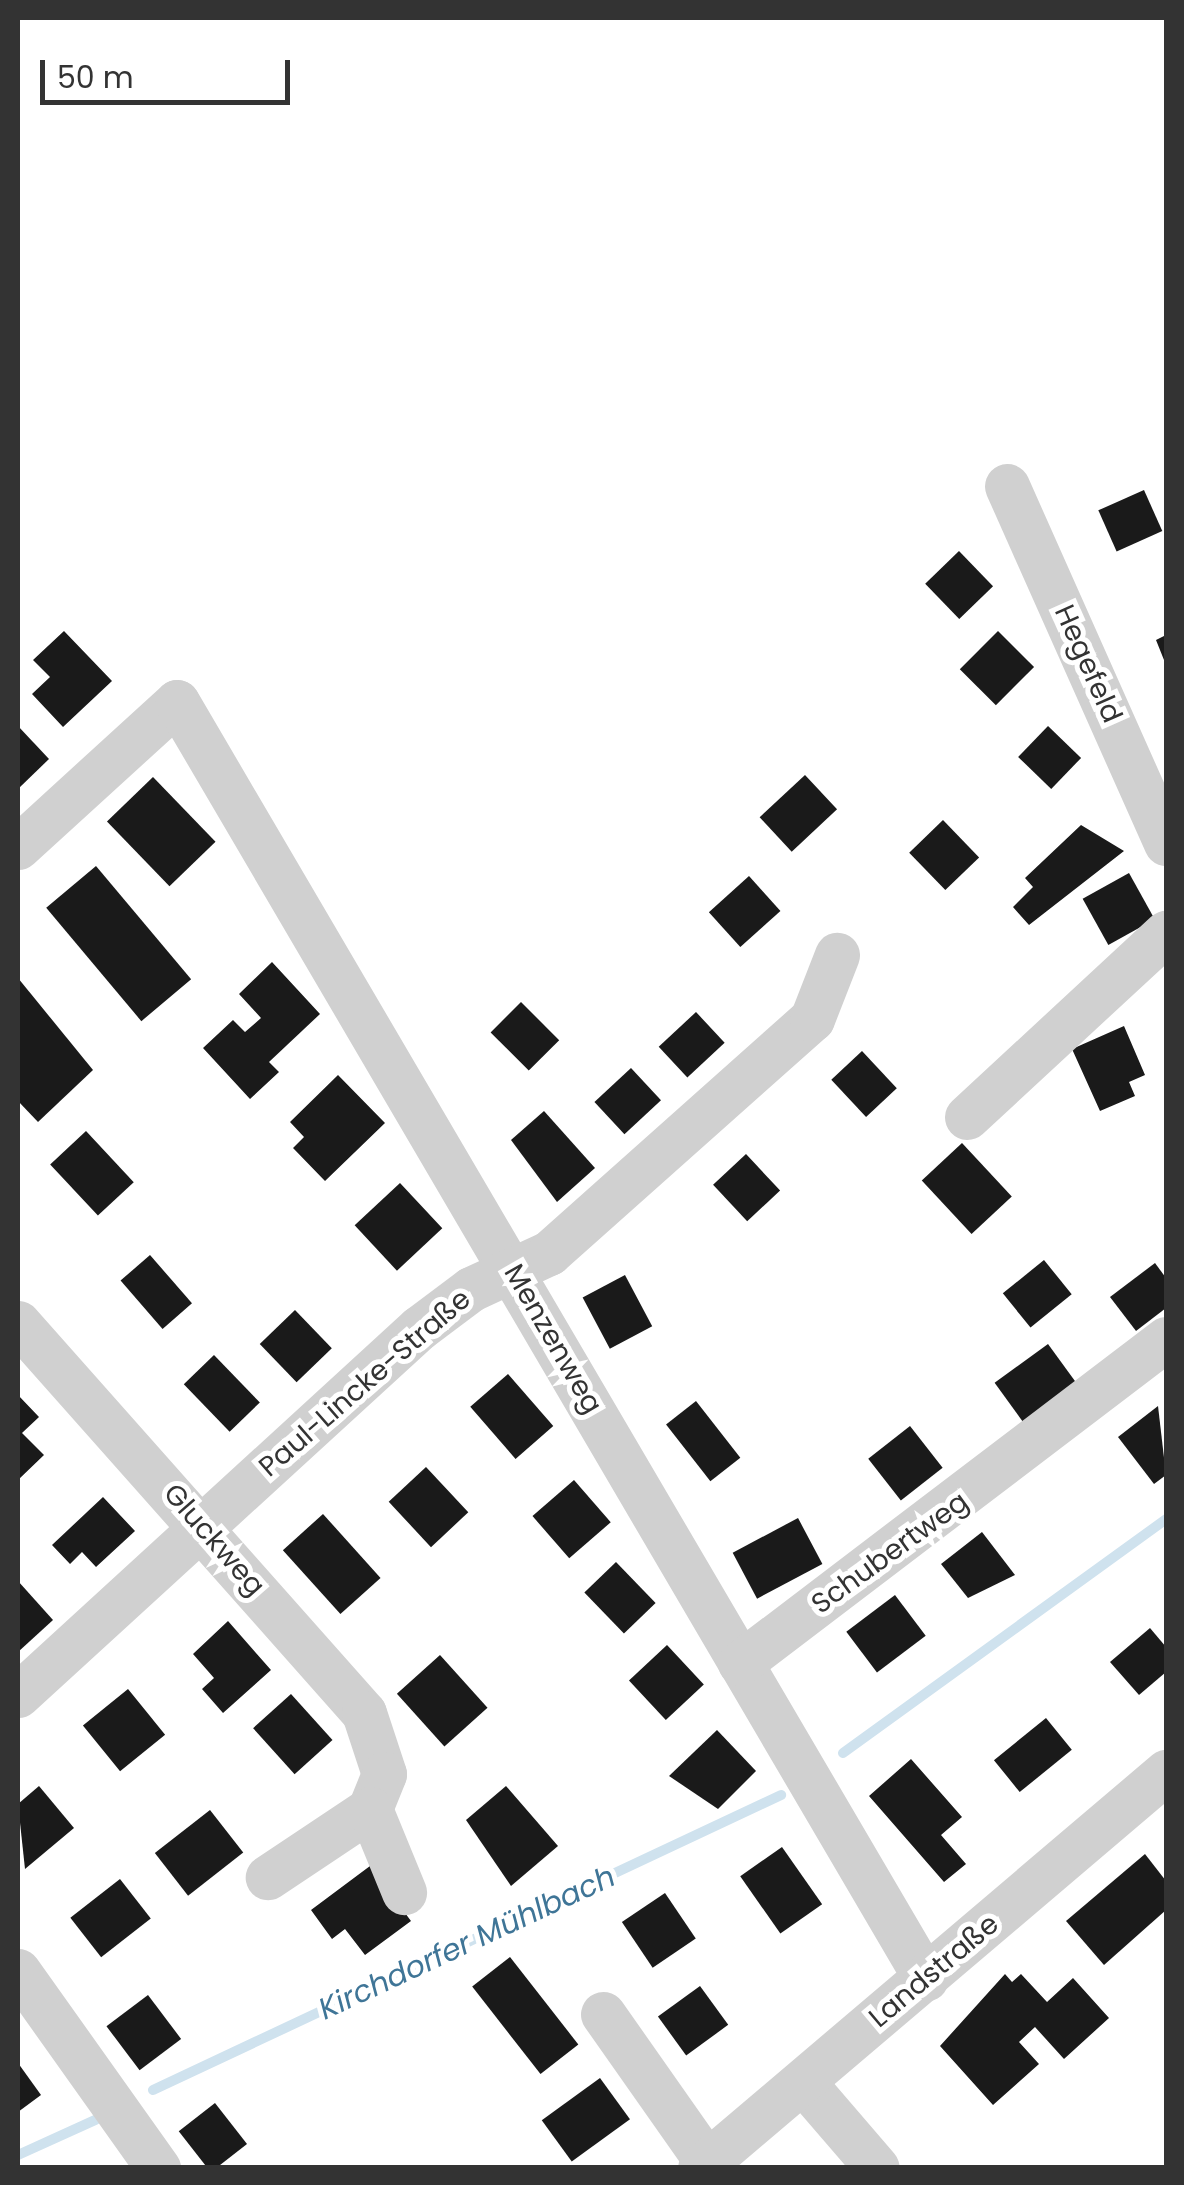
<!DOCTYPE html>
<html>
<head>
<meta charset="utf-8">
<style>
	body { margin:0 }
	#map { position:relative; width:1184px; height:2185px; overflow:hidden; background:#fff; font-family:Poppins,sans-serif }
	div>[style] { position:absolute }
	.stream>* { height:10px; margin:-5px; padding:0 5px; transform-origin:5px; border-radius:5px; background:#cfe2ee }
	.building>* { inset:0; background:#1a1a1a; transform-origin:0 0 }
	.minor>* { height:45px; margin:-22.5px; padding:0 22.5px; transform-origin:22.5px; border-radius:22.5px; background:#d0d0d0 }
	span { translate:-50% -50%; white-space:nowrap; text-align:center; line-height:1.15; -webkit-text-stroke:10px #fff; paint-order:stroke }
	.street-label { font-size:28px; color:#333 }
	.water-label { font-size:30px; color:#3f7597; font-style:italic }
	.frame { position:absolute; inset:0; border:20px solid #333; pointer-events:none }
	.scale { position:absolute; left:40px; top:60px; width:250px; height:45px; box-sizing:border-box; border:5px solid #333; border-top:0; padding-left:12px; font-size:30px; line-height:35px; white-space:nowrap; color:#333; -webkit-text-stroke:8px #fff; paint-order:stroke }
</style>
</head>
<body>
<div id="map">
	<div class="stream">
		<div style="left:843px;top:1753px;width:399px;rotate:-35.9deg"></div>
		<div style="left:153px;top:2090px;width:694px;rotate:-25.16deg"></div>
		<div style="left:18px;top:2155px;width:85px;rotate:-24.4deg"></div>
	</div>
	<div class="building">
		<div style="left:1144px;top:490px;width:45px;height:50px;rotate:66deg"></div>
		<div style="left:959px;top:551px;width:49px;height:47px;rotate:46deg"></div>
		<div style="clip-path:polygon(64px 631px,112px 681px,63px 727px,32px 694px,50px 677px,33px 660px)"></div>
		<div style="left:998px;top:631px;width:51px;height:54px;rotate:45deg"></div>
		<div style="clip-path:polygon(1166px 635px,1166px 665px,1156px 640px)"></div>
		<div style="clip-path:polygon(18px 726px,49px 759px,18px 789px)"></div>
		<div style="left:1048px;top:726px;width:46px;height:43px;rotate:44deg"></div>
		<div style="left:805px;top:775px;width:47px;height:62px;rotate:47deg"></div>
		<div style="left:153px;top:777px;width:90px;height:64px;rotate:46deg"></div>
		<div style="left:943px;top:820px;width:52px;height:47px;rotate:46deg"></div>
		<div style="clip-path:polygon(1081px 825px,1124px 851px,1029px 925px,1013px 907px,1033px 887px,1025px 878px)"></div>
		<div style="left:96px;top:866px;width:148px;height:65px;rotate:50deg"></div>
		<div style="left:1129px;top:873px;width:53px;height:53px;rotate:61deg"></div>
		<div style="left:749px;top:876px;width:47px;height:54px;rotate:48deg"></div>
		<div style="clip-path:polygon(272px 962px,320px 1014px,269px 1062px,279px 1072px,250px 1099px,203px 1048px,233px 1020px,245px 1032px,261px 1018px,239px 994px)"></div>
		<div style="clip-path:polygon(18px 978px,93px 1070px,38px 1122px,18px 1101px)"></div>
		<div style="left:521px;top:1002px;width:54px;height:43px;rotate:45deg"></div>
		<div style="left:696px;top:1012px;width:42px;height:51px;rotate:47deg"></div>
		<div style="clip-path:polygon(1124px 1026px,1145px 1075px,1129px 1082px,1135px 1096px,1100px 1111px,1072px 1049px)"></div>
		<div style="left:862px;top:1051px;width:51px;height:42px;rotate:47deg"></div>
		<div style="left:631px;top:1068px;width:44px;height:50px;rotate:47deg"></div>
		<div style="clip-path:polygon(338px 1075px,385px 1123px,325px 1181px,293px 1148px,304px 1137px,290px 1122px)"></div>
		<div style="clip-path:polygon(544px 1111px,595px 1168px,557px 1202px,511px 1140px)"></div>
		<div style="left:86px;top:1131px;width:70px;height:49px;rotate:47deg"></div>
		<div style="left:962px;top:1143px;width:73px;height:55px;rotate:47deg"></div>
		<div style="left:746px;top:1154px;width:50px;height:45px;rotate:47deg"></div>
		<div style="left:400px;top:1183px;width:62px;height:62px;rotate:47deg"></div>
		<div style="left:150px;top:1255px;width:64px;height:39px;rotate:49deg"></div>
		<div style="left:1044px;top:1260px;width:44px;height:53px;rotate:51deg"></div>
		<div style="clip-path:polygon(1155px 1263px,1166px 1278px,1166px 1308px,1136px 1331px,1110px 1297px)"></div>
		<div style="left:625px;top:1275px;width:58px;height:48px;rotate:62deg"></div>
		<div style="left:295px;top:1310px;width:53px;height:49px;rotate:46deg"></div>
		<div style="left:1048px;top:1344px;width:48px;height:66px;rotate:54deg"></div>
		<div style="left:214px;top:1355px;width:66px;height:42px;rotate:46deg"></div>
		<div style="left:508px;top:1374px;width:69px;height:50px;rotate:49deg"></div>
		<div style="clip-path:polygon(18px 1395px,39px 1417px,22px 1433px,44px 1455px,18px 1480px)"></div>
		<div style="left:696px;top:1401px;width:72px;height:38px;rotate:52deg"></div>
		<div style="clip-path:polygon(1158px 1406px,1166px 1475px,1154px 1484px,1118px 1437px)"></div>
		<div style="left:910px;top:1426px;width:53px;height:53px;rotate:52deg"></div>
		<div style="left:426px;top:1467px;width:62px;height:51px;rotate:47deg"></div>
		<div style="left:574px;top:1480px;width:56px;height:55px;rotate:49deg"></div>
		<div style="clip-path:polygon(103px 1497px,135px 1531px,96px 1567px,82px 1552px,70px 1564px,52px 1545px)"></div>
		<div style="left:323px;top:1514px;width:86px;height:54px;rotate:48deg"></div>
		<div style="left:798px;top:1518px;width:52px;height:74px;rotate:62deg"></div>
		<div style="clip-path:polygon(982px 1532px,1015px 1575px,968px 1598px,941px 1564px)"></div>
		<div style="left:616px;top:1562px;width:57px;height:44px;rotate:46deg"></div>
		<div style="clip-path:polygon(18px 1581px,53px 1620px,18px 1652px)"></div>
		<div style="left:895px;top:1595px;width:51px;height:61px;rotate:53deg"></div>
		<div style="clip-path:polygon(228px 1621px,271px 1670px,223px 1713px,202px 1689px,214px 1678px,193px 1654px)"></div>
		<div style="clip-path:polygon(1150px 1628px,1166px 1647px,1166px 1672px,1139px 1695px,1110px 1662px)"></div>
		<div style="left:667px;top:1645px;width:54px;height:52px;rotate:47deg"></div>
		<div style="left:440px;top:1655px;width:71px;height:58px;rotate:48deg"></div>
		<div style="left:128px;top:1689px;width:59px;height:58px;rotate:51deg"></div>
		<div style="left:291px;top:1694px;width:62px;height:51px;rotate:48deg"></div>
		<div style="left:1046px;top:1718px;width:41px;height:67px;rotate:51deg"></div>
		<div style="clip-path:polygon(717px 1730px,756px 1771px,718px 1809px,669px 1776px)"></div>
		<div style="clip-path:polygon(911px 1759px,962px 1817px,941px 1835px,966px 1864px,944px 1882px,869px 1796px)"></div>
		<div style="clip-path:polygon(39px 1786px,74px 1828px,25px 1869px,18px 1804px)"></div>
		<div style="clip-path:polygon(506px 1786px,558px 1846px,511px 1886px,466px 1820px)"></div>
		<div style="left:210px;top:1810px;width:54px;height:70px;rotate:52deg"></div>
		<div style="left:782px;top:1847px;width:70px;height:51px;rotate:55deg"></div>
		<div style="clip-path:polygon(1145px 1854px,1166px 1881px,1166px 1910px,1104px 1965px,1066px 1921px)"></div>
		<div style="clip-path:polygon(370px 1866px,411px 1921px,365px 1955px,345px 1929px,332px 1939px,311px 1910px)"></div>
		<div style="left:120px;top:1879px;width:50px;height:63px;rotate:52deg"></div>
		<div style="left:665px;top:1893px;width:55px;height:52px;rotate:56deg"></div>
		<div style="left:510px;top:1957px;width:111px;height:48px;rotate:52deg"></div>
		<div style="clip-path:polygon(1005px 1974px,1012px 1982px,1021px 1974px,1047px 2002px,1073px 1978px,1109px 2018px,1064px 2059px,1035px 2027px,1019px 2042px,1039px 2064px,993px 2105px,940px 2046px)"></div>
		<div style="left:700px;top:1986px;width:48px;height:52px;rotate:54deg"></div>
		<div style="left:148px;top:1995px;width:55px;height:52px;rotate:53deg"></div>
		<div style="clip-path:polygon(18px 2063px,41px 2095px,18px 2112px)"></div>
		<div style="left:600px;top:2078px;width:51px;height:72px;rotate:54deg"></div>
		<div style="left:215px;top:2103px;width:52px;height:46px;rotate:52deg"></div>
	</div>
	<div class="minor">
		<div style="left:1007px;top:486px;width:391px;rotate:66deg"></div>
		<div style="left:18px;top:847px;width:215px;rotate:-42.4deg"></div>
		<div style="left:177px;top:702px;width:1480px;rotate:59.61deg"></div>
		<div style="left:967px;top:1117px;width:271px;rotate:-42.8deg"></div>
		<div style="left:18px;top:1323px;width:521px;rotate:48.42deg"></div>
		<div style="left:364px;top:1713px;width:64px;rotate:71.8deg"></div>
		<div style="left:384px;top:1774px;width:38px;rotate:112deg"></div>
		<div style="left:370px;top:1809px;width:123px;rotate:146.3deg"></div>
		<div style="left:740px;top:1663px;width:535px;rotate:-37.26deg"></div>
		<div style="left:18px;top:1695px;width:544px;rotate:-42.47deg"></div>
		<div style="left:419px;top:1328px;width:65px;rotate:-36.9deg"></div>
		<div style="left:471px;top:1289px;width:86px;rotate:-24.8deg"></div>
		<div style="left:549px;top:1253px;width:352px;rotate:-41.7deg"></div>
		<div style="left:812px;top:1019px;width:69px;rotate:-68.7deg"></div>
		<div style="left:370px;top:1809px;width:90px;rotate:67.7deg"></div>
		<div style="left:18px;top:1971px;width:242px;rotate:54.6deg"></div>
		<div style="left:603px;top:2014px;width:181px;rotate:54.9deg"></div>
		<div style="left:803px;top:2082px;width:113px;rotate:49.3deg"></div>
		<div style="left:700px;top:2168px;width:612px;rotate:-40.36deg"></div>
	</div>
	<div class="street-label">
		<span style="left:1088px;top:664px;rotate:66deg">Hegefeld</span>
		<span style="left:553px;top:1339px;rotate:60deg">Menzenweg</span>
		<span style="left:365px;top:1383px;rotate:-41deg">Paul-Lincke-Straße</span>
		<span style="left:214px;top:1540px;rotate:49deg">Gluckweg</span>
		<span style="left:890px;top:1553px;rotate:-36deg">Schubertweg</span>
		<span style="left:934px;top:1971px;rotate:-40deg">Landstraße</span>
	</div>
	<div class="water-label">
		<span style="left:467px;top:1943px;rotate:-25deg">Kirchdorfer Mühlbach</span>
	</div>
	<div class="frame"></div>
	<div class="scale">50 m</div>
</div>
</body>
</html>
